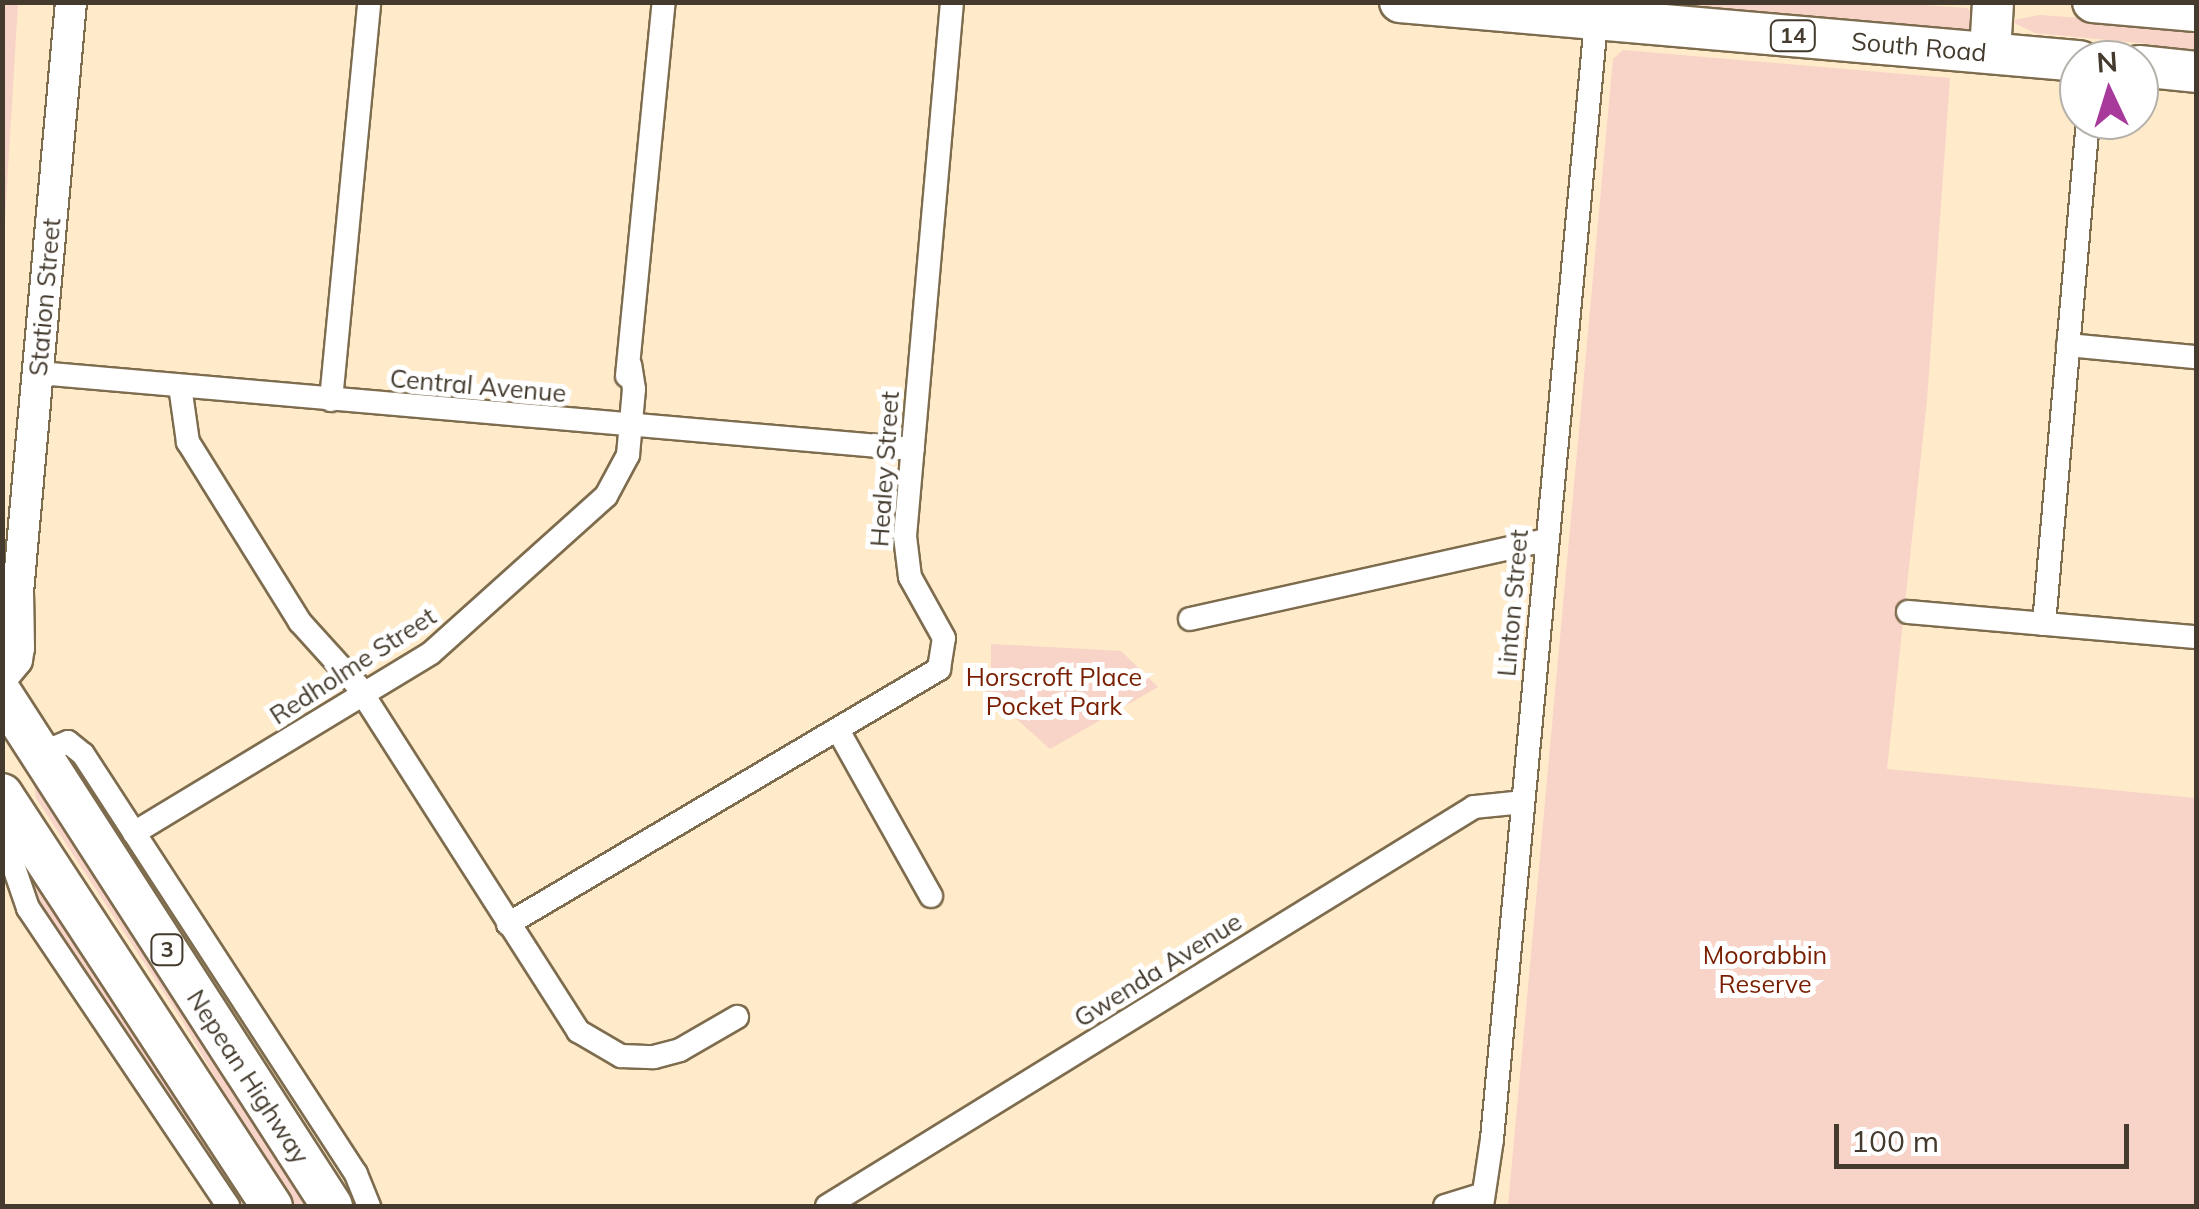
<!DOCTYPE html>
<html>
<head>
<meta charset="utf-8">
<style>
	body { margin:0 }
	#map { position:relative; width:2199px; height:1209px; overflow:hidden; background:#ffeac9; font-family:Mulish,sans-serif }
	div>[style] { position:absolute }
	.green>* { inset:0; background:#f8d3c8 }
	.roads { filter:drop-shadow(2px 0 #7e6c4e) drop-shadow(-2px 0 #7e6c4e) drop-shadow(0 2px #7e6c4e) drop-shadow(0 -2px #7e6c4e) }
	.street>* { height:22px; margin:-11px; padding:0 11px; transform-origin:11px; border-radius:11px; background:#fff }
	.secondary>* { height:30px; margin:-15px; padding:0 15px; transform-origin:15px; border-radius:15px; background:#fff }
	.highway>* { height:40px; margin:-20px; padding:0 20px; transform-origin:20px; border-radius:20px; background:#fff }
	span { translate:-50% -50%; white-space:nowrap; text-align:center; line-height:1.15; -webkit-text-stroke:10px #fff; paint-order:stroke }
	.shield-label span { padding:2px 8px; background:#fff; border:2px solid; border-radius:8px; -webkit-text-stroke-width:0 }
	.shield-label { font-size:22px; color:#443b2e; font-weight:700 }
	.street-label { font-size:25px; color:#443b2e }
	.park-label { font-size:25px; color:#791e00 }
	.frame { position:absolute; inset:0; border:5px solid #443b2e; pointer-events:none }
	.north { position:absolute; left:2059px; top:40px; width:100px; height:100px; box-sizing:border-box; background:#fff; border:2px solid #b4b1ab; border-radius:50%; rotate:356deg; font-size:28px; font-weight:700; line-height:40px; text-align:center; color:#443b2e }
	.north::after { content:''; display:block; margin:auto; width:35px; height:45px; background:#a73a9a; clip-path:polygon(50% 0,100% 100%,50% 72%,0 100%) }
	.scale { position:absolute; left:1834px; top:1124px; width:295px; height:45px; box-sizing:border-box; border:5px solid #443b2e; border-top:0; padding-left:12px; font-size:30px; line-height:35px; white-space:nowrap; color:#443b2e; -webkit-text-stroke:8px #fff; paint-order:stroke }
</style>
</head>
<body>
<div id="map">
	<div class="green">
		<div style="clip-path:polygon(3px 2px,18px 3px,3px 252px,2px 3px)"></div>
		<div style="clip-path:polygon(1636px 3px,1892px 3px,1967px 8px,1973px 14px,1973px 29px,1970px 34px)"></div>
		<div style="clip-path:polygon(2039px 15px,2196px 26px,2196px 54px,2149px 44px,2035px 33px,2010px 21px)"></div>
		<div style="clip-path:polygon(1623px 50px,1950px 78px,1927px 400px,1887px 769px,2196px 798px,2196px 1206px,1508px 1206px,1613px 59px)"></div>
		<div style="clip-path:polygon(991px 644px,1121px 651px,1158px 687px,1050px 749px,980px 686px,991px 669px)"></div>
		<div style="clip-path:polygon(33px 776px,314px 1206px,290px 1206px,183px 1022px,36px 798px)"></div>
		<div style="clip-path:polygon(12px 839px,248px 1203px,243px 1206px,233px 1197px,136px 1048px,40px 918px)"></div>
	</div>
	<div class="roads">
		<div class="street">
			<div style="left:2068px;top:345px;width:129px;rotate:5.4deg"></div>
			<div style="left:39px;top:373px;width:877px;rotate:4.97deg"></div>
			<div style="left:627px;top:376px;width:376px;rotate:-84.4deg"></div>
			<div style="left:180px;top:386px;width:57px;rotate:81.9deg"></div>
			<div style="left:188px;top:442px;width:212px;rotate:58.1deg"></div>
			<div style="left:300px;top:622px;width:85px;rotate:47.9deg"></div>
			<div style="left:357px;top:685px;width:411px;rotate:57.4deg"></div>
			<div style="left:578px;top:1031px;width:50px;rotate:30.2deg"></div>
			<div style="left:621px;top:1056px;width:33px;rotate:2deg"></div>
			<div style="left:654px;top:1057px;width:27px;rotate:-15deg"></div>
			<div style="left:680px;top:1050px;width:66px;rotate:-30.1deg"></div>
			<div style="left:331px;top:400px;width:400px;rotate:-84.5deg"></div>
			<div style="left:1908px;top:612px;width:289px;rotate:5deg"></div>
			<div style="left:1190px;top:619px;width:364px;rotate:-12.5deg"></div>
			<div style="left:2044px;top:624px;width:506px;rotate:-85.01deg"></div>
			<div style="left:839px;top:732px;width:188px;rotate:60.7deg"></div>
			<div style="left:41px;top:753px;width:29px;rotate:-22deg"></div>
			<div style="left:68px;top:742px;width:19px;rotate:39deg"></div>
			<div style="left:83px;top:754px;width:501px;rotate:56.98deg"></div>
			<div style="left:356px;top:1174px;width:35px;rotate:68deg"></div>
			<div style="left:18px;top:817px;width:19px;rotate:125deg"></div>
			<div style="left:7px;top:833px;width:14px;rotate:90deg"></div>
			<div style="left:7px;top:847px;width:65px;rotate:71deg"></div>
			<div style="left:28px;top:908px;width:359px;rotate:56.1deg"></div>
			<div style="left:134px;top:833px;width:347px;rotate:-31.2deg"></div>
			<div style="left:431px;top:653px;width:235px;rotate:-41.9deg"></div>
			<div style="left:606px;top:496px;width:47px;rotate:-61.8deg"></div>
			<div style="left:628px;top:455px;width:66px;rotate:-84.8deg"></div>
			<div style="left:634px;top:389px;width:24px;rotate:-99deg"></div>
			<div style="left:508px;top:924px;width:501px;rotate:-30.61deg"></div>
			<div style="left:939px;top:669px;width:31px;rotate:-81deg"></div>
			<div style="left:944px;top:638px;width:70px;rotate:-119.1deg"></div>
			<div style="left:910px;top:577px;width:41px;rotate:-97deg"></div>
			<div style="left:905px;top:536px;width:536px;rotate:-84.97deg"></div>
			<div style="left:827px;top:1206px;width:760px;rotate:-31.66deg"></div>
			<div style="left:1474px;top:807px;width:49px;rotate:-5.8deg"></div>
			<div style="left:1445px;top:1206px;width:38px;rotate:-17deg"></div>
			<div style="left:1482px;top:1206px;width:68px;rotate:-81.5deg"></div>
			<div style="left:1492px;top:1139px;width:1133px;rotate:-84.68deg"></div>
		</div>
		<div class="secondary">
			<div style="left:2px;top:678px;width:23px;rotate:-50deg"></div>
			<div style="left:17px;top:660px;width:12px;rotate:-81deg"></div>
			<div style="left:19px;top:648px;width:56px;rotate:-91deg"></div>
			<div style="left:18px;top:592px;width:592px;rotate:-84.87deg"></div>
		</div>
		<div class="highway">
			<div style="left:1400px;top:2px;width:682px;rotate:4.97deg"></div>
			<div style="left:2093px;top:2px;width:103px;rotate:5deg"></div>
			<div style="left:1990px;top:53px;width:51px;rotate:-86.6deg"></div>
			<div style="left:2139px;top:66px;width:57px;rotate:6deg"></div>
			<div style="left:2px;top:694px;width:609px;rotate:57.2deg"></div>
			<div style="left:2px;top:794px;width:493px;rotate:56.8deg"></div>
		</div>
	</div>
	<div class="shield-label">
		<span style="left:1793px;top:36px">14</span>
		<span style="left:167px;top:950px">3</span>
	</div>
	<div class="street-label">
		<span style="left:1919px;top:47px;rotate:5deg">South Road</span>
		<span style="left:45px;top:297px;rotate:-85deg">Station Street</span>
		<span style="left:478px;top:386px;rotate:5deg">Central Avenue</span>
		<span style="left:885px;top:469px;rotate:-86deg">Healey Street</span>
		<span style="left:1513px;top:603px;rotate:-85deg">Linton Street</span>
		<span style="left:353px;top:666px;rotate:-33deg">Redholme Street</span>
		<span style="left:1158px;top:970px;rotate:-32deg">Gwenda Avenue</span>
		<span style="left:248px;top:1077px;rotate:57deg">Nepean Highway</span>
	</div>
	<div class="park-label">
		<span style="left:1054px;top:692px">Horscroft Place<br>Pocket Park</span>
		<span style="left:1765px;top:970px">Moorabbin<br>Reserve</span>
	</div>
	<div class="frame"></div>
	<div class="north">N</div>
	<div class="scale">100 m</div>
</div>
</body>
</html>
